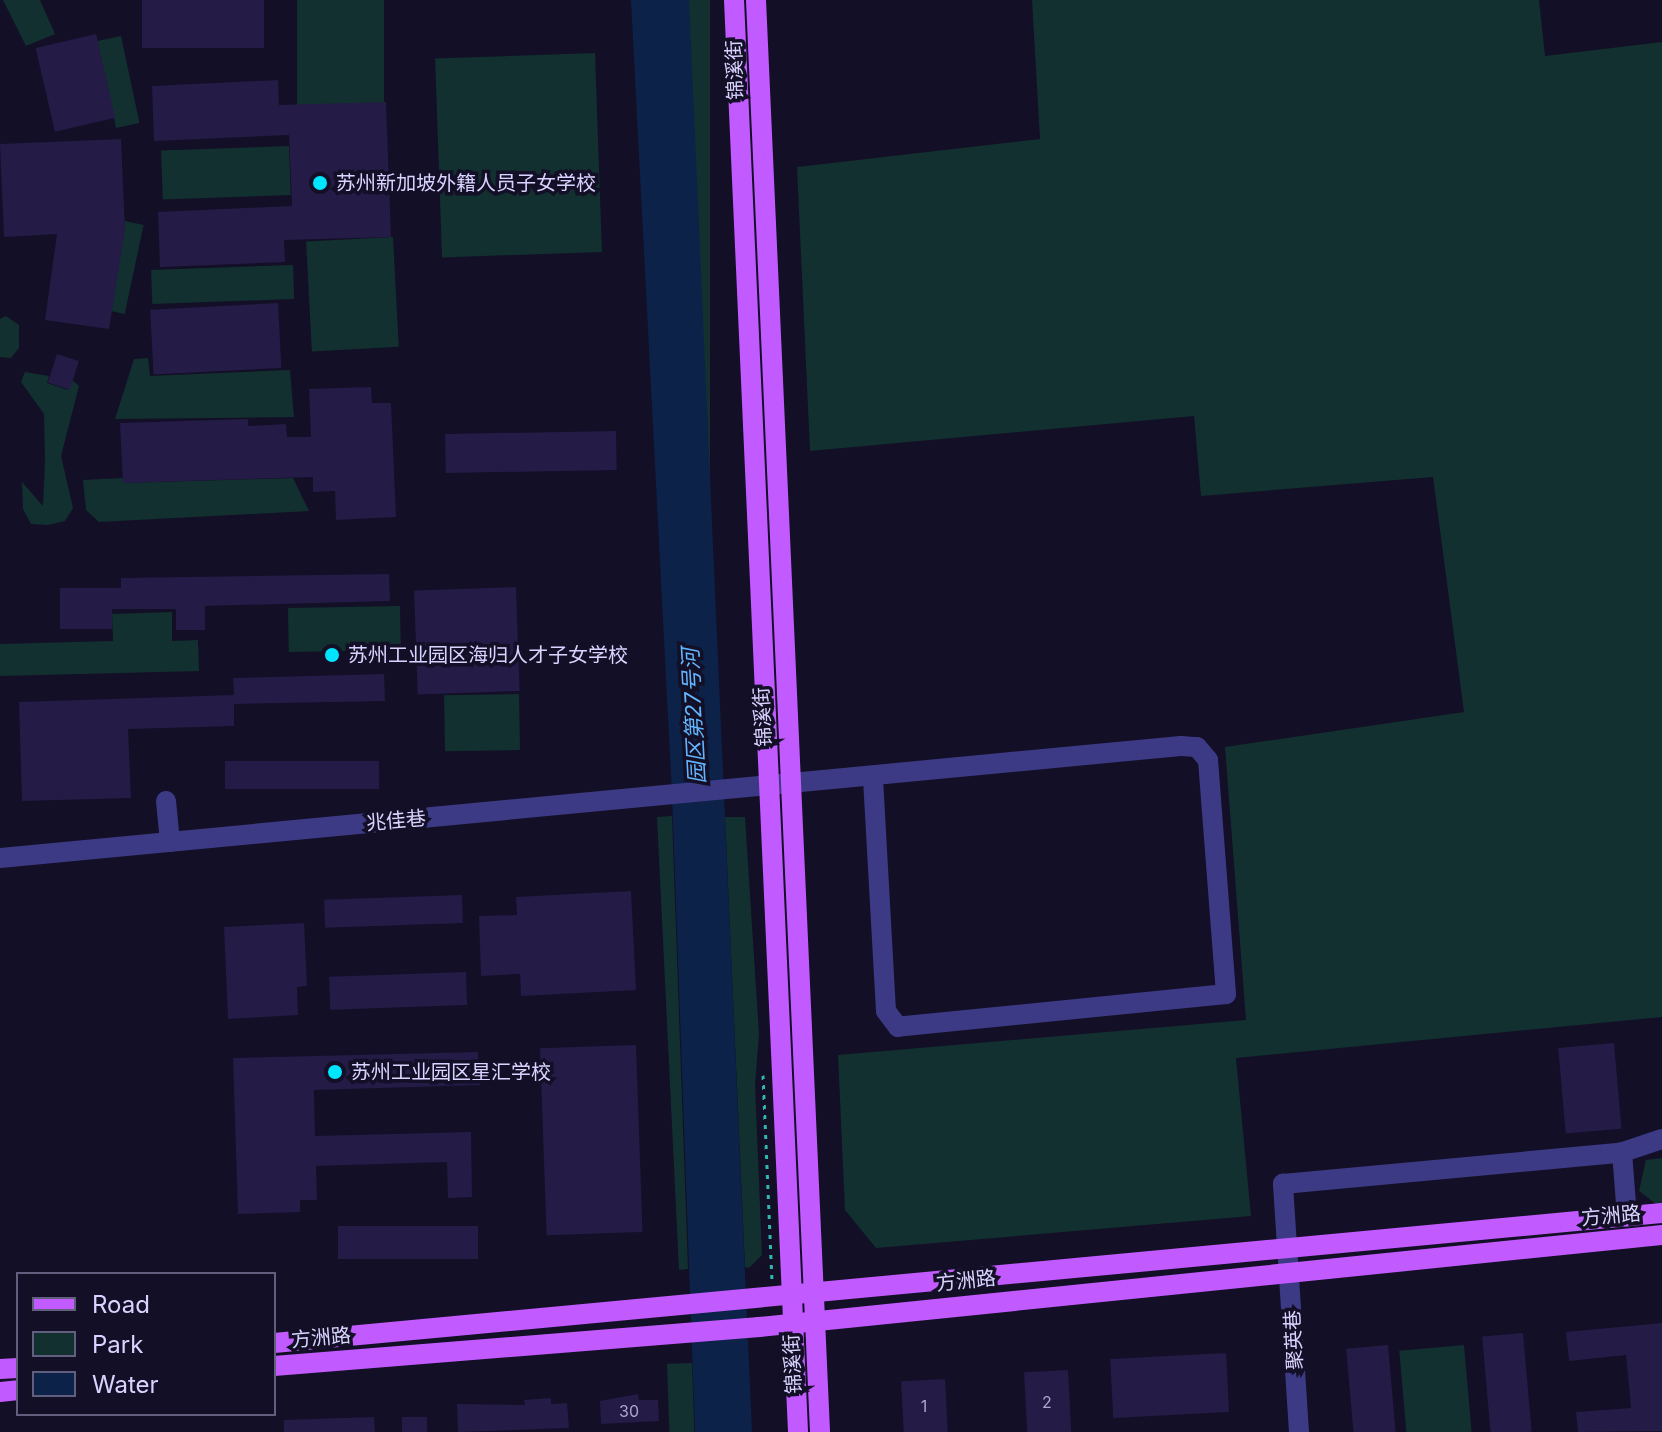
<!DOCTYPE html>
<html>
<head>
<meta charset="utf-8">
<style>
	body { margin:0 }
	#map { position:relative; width:1662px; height:1432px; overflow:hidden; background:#130f26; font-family:Inter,"Noto Sans SC",sans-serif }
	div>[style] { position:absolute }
	.green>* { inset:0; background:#12302f; transform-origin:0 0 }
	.water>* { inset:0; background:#0c2248 }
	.building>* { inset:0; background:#241b47; transform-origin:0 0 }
	.path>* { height:3px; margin-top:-1.5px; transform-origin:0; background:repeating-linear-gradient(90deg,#2fb8b0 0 4px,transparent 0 10px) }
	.minor>* { height:20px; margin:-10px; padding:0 10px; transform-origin:10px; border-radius:10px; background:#3d3a85 }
	.major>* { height:20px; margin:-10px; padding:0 10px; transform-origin:10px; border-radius:10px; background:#c25bff }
	.dots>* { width:22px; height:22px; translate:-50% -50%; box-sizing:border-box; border:4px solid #130f26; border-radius:50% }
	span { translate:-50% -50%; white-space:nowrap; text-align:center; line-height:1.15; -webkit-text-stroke:7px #130f26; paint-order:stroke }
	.number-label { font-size:16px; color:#aca6d1 }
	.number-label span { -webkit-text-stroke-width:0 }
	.street-label { font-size:20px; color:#d9d4ff }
	.poi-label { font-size:20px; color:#d9d4ff }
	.left { translate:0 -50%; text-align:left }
	.water-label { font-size:22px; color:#62b6ff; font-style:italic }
	.legend { position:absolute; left:16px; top:1272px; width:260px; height:144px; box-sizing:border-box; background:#130f26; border:2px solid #625e7d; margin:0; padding:10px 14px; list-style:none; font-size:24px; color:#d9d4ff }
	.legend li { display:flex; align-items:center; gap:16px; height:40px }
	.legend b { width:40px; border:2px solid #625e7d }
</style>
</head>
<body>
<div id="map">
	<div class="green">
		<div style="clip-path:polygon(3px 0,40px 0,55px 34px,26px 46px)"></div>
		<div style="left:297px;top:0;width:87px;height:111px"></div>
		<div style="left:689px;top:0;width:21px;height:774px"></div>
		<div style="clip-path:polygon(1032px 0,1539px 0,1545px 56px,1662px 42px,1662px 1017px,1236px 1058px,1251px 1216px,876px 1248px,845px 1210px,838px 1055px,1246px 1020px,1225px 747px,1464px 712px,1433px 477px,1201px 496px,1194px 416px,810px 451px,797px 167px,1040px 139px)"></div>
		<div style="left:121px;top:36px;width:89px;height:24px;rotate:78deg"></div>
		<div style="left:595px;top:53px;width:199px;height:160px;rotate:88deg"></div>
		<div style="left:289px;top:146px;width:49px;height:128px;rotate:88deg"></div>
		<div style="left:125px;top:221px;width:19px;height:91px;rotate:12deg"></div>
		<div style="left:393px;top:237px;width:110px;height:87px;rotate:87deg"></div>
		<div style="left:293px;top:265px;width:34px;height:142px;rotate:88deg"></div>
		<div style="clip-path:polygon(6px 316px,19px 325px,19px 348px,11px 358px,0 357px,0 319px)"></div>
		<div style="clip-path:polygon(148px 358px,150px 376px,290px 370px,294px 417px,115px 419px,134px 359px)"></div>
		<div style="clip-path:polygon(25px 372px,49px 376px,47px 383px,68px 390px,72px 380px,79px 386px,61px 456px,73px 508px,65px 521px,48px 525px,31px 524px,23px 509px,22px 482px,43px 506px,45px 462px,44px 414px,21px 382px)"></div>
		<div style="clip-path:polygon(123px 478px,124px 483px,293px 478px,309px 511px,99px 522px,86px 510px,83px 480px)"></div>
		<div style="left:400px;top:606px;width:44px;height:112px;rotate:89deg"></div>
		<div style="clip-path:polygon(172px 612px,172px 641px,198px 640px,199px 671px,0 676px,0 644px,113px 641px,112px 614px)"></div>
		<div style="left:519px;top:694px;width:56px;height:75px;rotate:89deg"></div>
		<div style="clip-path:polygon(672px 816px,688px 1269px,679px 1270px,657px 817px)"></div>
		<div style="clip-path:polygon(725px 817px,745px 817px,759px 1034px,755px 1085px,762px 1255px,749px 1268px,745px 1267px)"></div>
		<div style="clip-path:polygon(1662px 1158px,1662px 1204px,1656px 1204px,1639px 1191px,1646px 1160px)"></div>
		<div style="left:1464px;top:1345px;width:87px;height:65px;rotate:85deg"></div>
		<div style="left:692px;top:1363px;width:69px;height:25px;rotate:88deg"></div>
	</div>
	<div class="water">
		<div style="clip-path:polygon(631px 0,689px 0,752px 1432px,695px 1432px,672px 795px)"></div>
	</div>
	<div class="building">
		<div style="left:142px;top:0;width:122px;height:48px"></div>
		<div style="left:96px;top:34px;width:86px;height:62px;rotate:77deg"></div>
		<div style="clip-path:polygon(278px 80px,279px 105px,386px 102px,391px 237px,284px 240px,285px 262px,160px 267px,158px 212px,292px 206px,289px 135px,154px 141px,152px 86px)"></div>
		<div style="clip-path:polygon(121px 139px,125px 231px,109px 329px,45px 320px,57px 234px,4px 237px,0 144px)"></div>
		<div style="left:278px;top:303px;width:65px;height:128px;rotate:87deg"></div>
		<div style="left:57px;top:354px;width:23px;height:30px;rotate:18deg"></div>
		<div style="clip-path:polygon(371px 387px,372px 403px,391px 403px,396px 517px,336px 520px,335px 491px,313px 492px,313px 477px,123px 483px,120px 423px,248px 419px,248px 426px,286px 424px,287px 437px,311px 437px,309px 389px)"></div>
		<div style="left:616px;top:431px;width:39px;height:171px;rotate:89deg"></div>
		<div style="clip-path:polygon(389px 574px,390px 601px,205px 606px,205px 630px,176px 630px,176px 609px,112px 609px,112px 629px,60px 629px,60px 588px,121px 588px,121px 578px)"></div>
		<div style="left:516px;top:587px;width:104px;height:102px;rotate:88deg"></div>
		<div style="clip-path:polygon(384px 674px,385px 701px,234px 704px,234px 726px,128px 729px,131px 798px,22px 801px,19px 702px,234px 695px,233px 678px)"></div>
		<div style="left:379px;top:761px;width:28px;height:154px;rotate:90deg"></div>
		<div style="clip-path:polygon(631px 891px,636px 990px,521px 996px,520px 974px,481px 976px,479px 916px,517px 915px,516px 897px)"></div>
		<div style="left:462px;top:895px;width:28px;height:138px;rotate:88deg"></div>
		<div style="clip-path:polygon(304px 923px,307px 986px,297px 987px,298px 1015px,228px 1019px,224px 927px)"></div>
		<div style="left:466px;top:972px;width:33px;height:137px;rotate:88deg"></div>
		<div style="left:1614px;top:1043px;width:86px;height:56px;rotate:85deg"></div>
		<div style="left:636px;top:1045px;width:187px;height:96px;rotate:88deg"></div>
		<div style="clip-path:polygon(478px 1052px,480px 1085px,314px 1090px,315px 1136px,471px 1132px,472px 1197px,448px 1198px,447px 1162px,316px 1166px,317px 1200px,300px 1200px,300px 1212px,238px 1214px,233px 1058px)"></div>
		<div style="left:478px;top:1226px;width:33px;height:140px;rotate:90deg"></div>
		<div style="clip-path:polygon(1662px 1323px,1662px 1431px,1578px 1432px,1576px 1412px,1631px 1408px,1626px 1355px,1569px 1361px,1566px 1332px)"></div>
		<div style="left:1523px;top:1333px;width:99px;height:41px;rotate:85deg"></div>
		<div style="left:1388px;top:1345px;width:87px;height:42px;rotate:85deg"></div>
		<div style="left:1226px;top:1353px;width:59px;height:116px;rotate:87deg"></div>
		<div style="left:1068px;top:1370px;width:62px;height:44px;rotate:87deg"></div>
		<div style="left:945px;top:1379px;width:53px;height:44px;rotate:87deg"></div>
		<div style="clip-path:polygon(638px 1394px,639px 1400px,658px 1400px,659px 1421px,601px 1424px,600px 1401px)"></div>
		<div style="clip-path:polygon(551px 1398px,551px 1404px,567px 1403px,569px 1428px,458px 1432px,457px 1404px,525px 1405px,524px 1400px)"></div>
		<div style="clip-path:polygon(374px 1417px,375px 1432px,284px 1432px,284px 1420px)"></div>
		<div style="left:402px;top:1417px;width:25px;height:15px"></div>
	</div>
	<div class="path">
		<div style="left:763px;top:1075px;width:204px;rotate:87.5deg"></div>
	</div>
	<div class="minor">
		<div style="left:166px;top:801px;width:41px;rotate:84.4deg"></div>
		<div style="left:0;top:858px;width:1186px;rotate:-5.42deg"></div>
		<div style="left:1181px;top:746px;width:16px;rotate:4deg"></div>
		<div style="left:1197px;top:747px;width:17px;rotate:50deg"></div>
		<div style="left:1208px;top:760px;width:235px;rotate:85.6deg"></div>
		<div style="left:1226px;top:994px;width:330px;rotate:174.3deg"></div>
		<div style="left:898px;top:1027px;width:20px;rotate:-127deg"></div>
		<div style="left:886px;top:1011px;width:235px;rotate:-93.2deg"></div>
		<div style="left:1622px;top:1152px;width:65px;rotate:85.6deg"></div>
		<div style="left:1299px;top:1432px;width:249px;rotate:-93.7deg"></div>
		<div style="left:1283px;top:1184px;width:338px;rotate:-5.3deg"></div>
		<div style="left:1620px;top:1153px;width:44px;rotate:-18.4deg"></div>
	</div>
	<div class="major">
		<div style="left:734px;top:0;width:1433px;rotate:87.44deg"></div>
		<div style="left:756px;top:0;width:1433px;rotate:87.44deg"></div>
		<div style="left:274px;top:1343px;width:1394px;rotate:-5.35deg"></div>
		<div style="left:274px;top:1366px;width:487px;rotate:-4.6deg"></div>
		<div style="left:759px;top:1327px;width:908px;rotate:-5.82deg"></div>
		<div style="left:0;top:1369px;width:18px;rotate:-3deg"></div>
		<div style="left:0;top:1392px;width:18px;rotate:-6deg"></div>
	</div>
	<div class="dots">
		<div style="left:320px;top:183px;background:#00e5ff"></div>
		<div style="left:332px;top:655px;background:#00e5ff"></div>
		<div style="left:335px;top:1072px;background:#00e5ff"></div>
	</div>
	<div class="number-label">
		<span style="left:1047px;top:1402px">2</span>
		<span style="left:924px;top:1406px">1</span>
		<span style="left:629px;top:1411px">30</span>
	</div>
	<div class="street-label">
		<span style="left:735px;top:70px;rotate:-92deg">锦溪街</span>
		<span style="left:763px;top:717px;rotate:-93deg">锦溪街</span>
		<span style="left:396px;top:821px;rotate:-5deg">兆佳巷</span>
		<span style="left:1611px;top:1216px;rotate:-5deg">方洲路</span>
		<span style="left:966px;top:1281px;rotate:-6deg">方洲路</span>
		<span style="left:321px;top:1338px;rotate:-5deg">方洲路</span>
		<span style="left:1294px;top:1340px;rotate:-93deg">聚英巷</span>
		<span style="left:793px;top:1364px;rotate:-93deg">锦溪街</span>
	</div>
	<div class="poi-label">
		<span class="left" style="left:336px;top:183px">苏州新加坡外籍人员子女学校</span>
		<span class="left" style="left:348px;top:655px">苏州工业园区海归人才子女学校</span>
		<span class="left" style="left:351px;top:1072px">苏州工业园区星汇学校</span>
	</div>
	<div class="water-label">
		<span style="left:694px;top:716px;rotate:-93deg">园区第27号河</span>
	</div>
	<ul class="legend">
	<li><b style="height:10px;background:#c25bff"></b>Road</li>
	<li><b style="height:22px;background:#12302f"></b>Park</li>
	<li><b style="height:22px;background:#0c2248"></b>Water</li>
	</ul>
</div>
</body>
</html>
